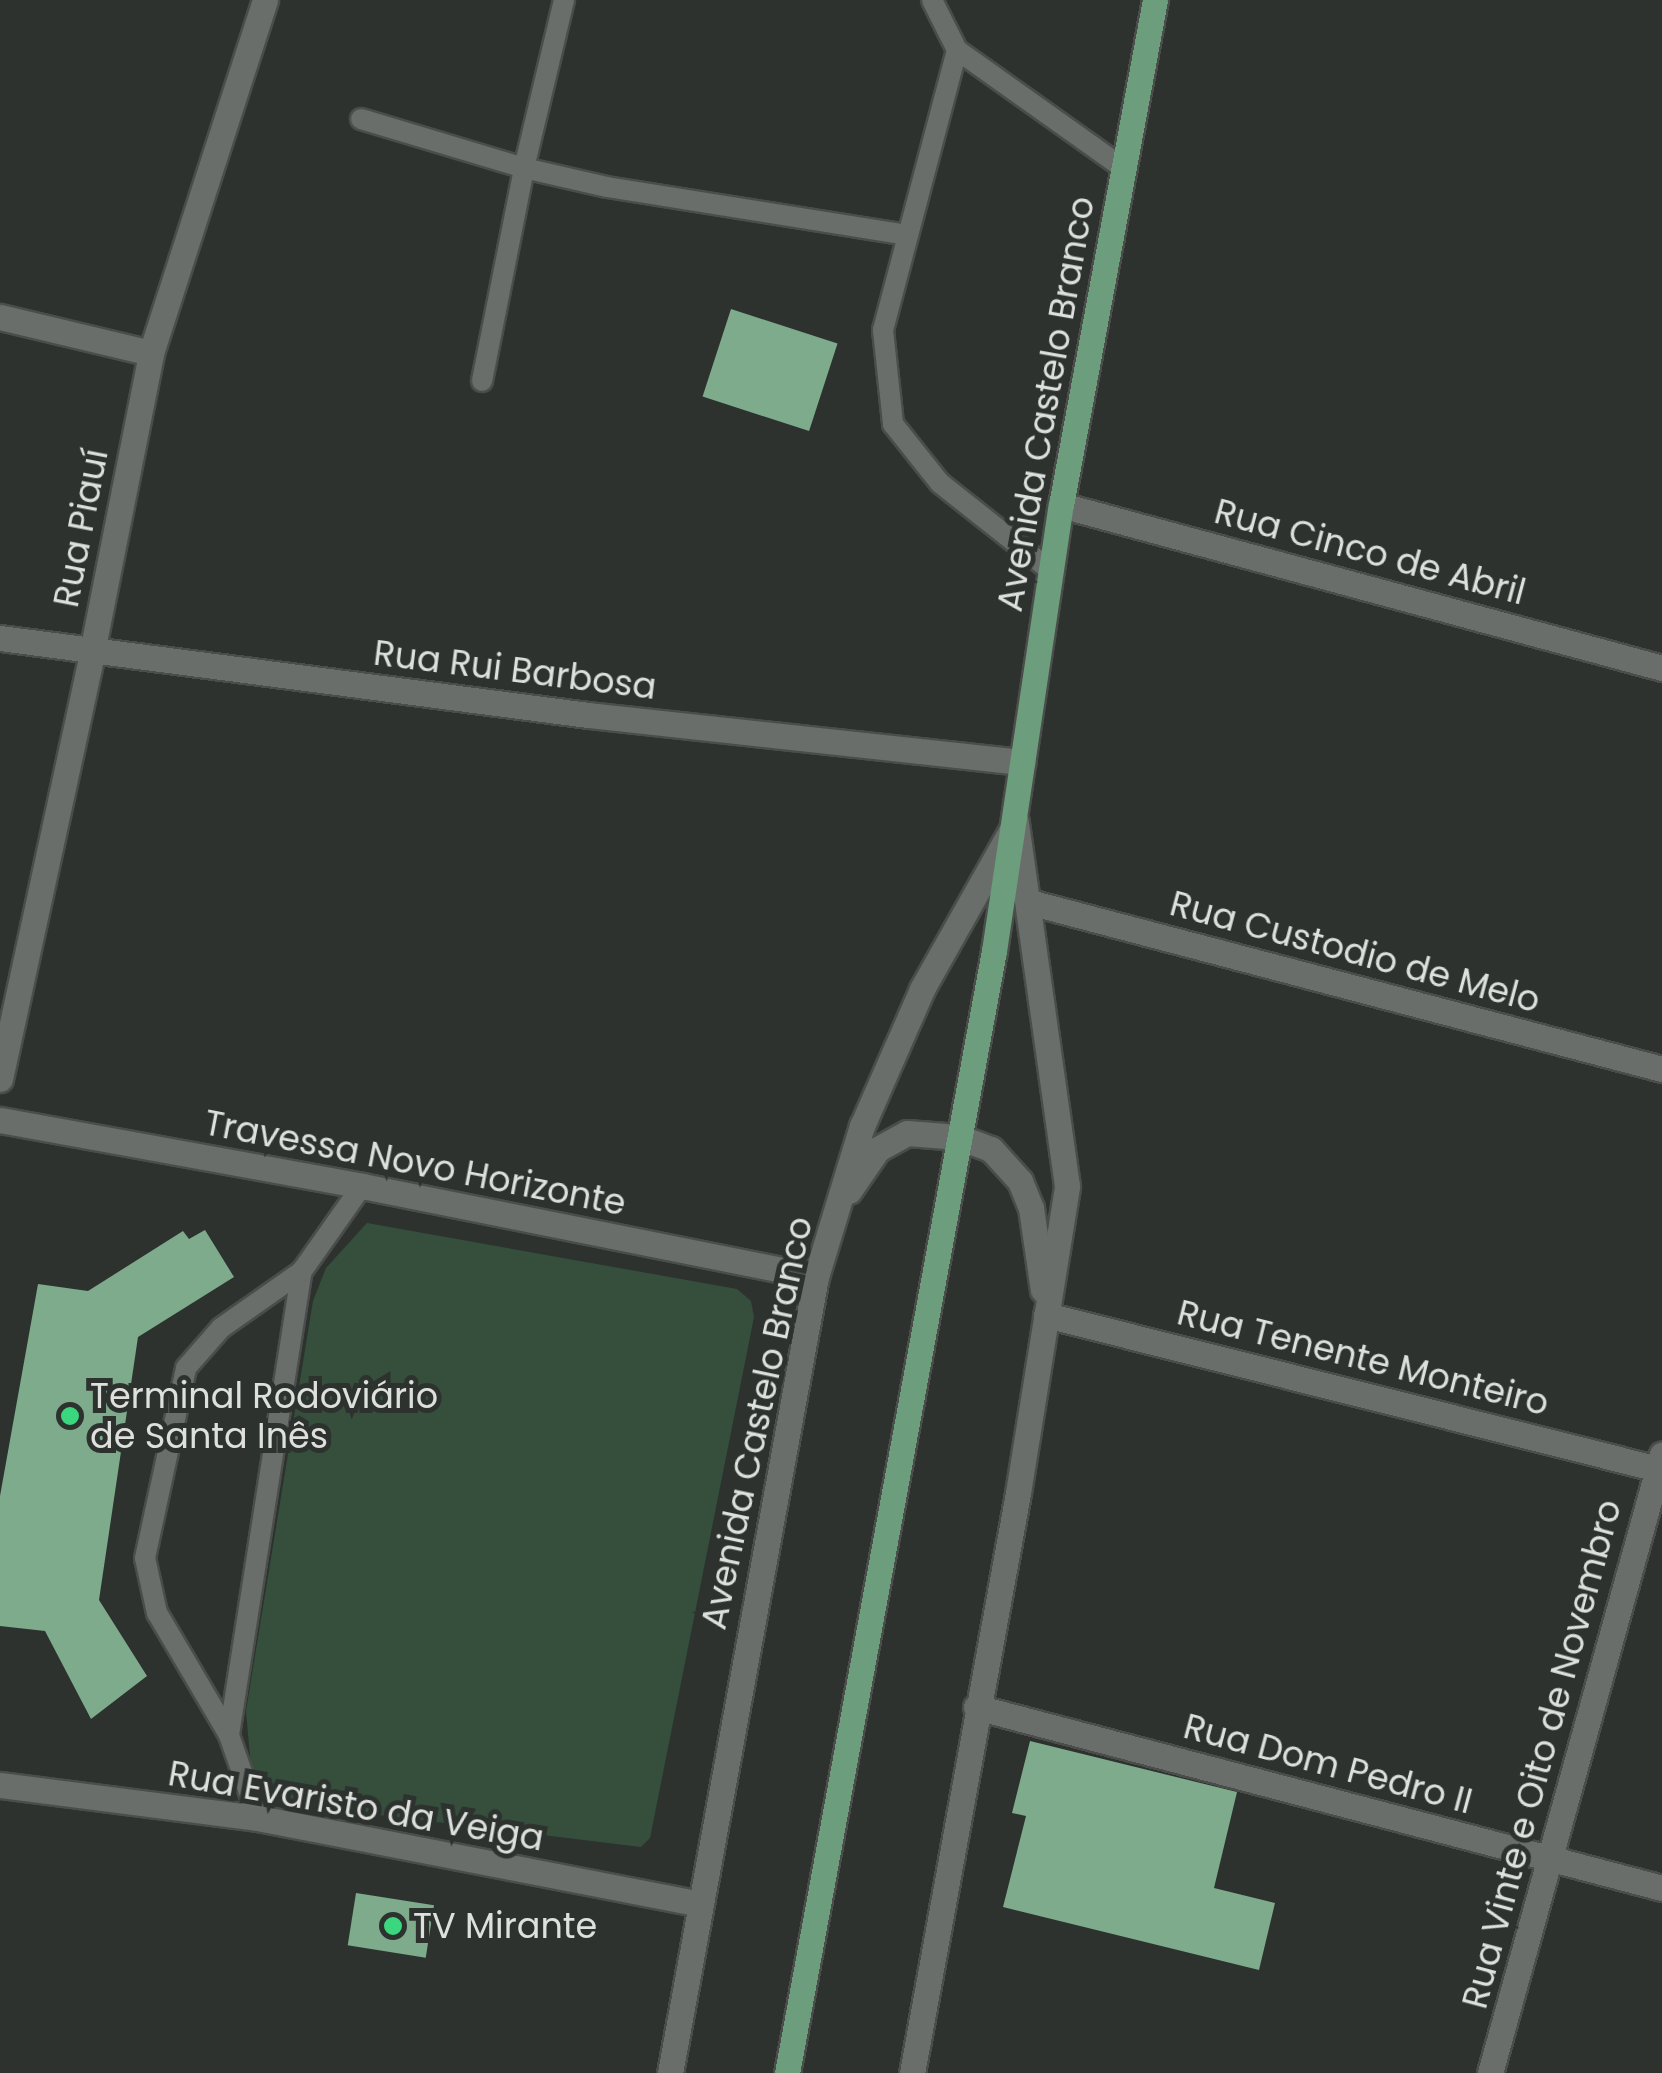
<!DOCTYPE html>
<html>
<head>
<meta charset="utf-8">
<style>
	body { margin:0 }
	#map { position:relative; width:1662px; height:2073px; overflow:hidden; background:#2d322f; font-family:Poppins,sans-serif }
	div>[style] { position:absolute }
	.green>* { inset:0; background:#354f3c }
	.building>* { inset:0; background:#7dab8b; transform-origin:0 0 }
	.roads { filter:drop-shadow(2px 0 #4a4d4a) drop-shadow(-2px 0 #4a4d4a) drop-shadow(0 2px #4a4d4a) drop-shadow(0 -2px #4a4d4a) }
	.lane>* { height:20px; margin:-10px; padding:0 10px; transform-origin:10px; border-radius:10px; background:#696e6a }
	.street>* { height:25px; margin:-12.5px; padding:0 12.5px; transform-origin:12.5px; border-radius:12.5px; background:#696e6a }
	.secondary>* { height:25px; margin:-12.5px; padding:0 12.5px; transform-origin:12.5px; border-radius:12.5px; background:#696e6a }
	.primary>* { height:25px; margin:-12.5px; padding:0 12.5px; transform-origin:12.5px; border-radius:12.5px; background:#6c9d7c }
	.dots>* { width:28px; height:28px; translate:-50% -50%; box-sizing:border-box; border:5px solid #2d322f; border-radius:50% }
	span { translate:-50% -50%; white-space:nowrap; text-align:center; line-height:1.15; -webkit-text-stroke:10px #2d322f; paint-order:stroke }
	.street-label { font-size:35px; color:#dde0dd }
	.poi-label { font-size:35px; color:#dde0dd }
	.left { translate:0 -50%; text-align:left }
</style>
</head>
<body>
<div id="map">
	<div class="green">
		<div style="clip-path:polygon(367px 1223px,737px 1289px,751px 1301px,754px 1317px,650px 1838px,641px 1847px,264px 1801px,253px 1790px,246px 1711px,313px 1301px,326px 1268px)"></div>
	</div>
	<div class="building">
		<div style="left:731px;top:309px;width:112px;height:92px;rotate:18deg"></div>
		<div style="clip-path:polygon(205px 1230px,234px 1277px,138px 1337px,99px 1600px,147px 1676px,91px 1719px,45px 1631px,0 1626px,0 1496px,38px 1284px,88px 1291px,183px 1231px,189px 1239px)"></div>
		<div style="clip-path:polygon(1030px 1741px,1237px 1792px,1214px 1888px,1275px 1903px,1259px 1970px,1003px 1907px,1026px 1816px,1012px 1813px)"></div>
		<div style="left:356px;top:1893px;width:79px;height:53px;rotate:9deg"></div>
	</div>
	<div class="roads">
		<div class="lane">
			<div style="left:932px;top:0;width:56px;rotate:63.4deg"></div>
			<div style="left:957px;top:50px;width:204px;rotate:35.4deg"></div>
			<div style="left:957px;top:50px;width:290px;rotate:104.8deg"></div>
			<div style="left:883px;top:330px;width:95px;rotate:83.9deg"></div>
			<div style="left:893px;top:424px;width:75px;rotate:51.5deg"></div>
			<div style="left:940px;top:483px;width:142px;rotate:38.4deg"></div>
			<div style="left:361px;top:119px;width:170px;rotate:16.7deg"></div>
			<div style="left:524px;top:168px;width:173px;rotate:-76.6deg"></div>
			<div style="left:482px;top:381px;width:217px;rotate:-78.8deg"></div>
			<div style="left:524px;top:168px;width:85px;rotate:12.9deg"></div>
			<div style="left:607px;top:187px;width:305px;rotate:9.1deg"></div>
			<div style="left:229px;top:1735px;width:470px;rotate:-81.1deg"></div>
			<div style="left:258px;top:1818px;width:88px;rotate:-109.3deg"></div>
			<div style="left:229px;top:1735px;width:142px;rotate:-120.5deg"></div>
			<div style="left:157px;top:1613px;width:56px;rotate:-102.3deg"></div>
			<div style="left:145px;top:1558px;width:194px;rotate:-77.8deg"></div>
			<div style="left:186px;top:1368px;width:53px;rotate:-48.8deg"></div>
			<div style="left:221px;top:1328px;width:99px;rotate:-35.1deg"></div>
			<div style="left:302px;top:1271px;width:104px;rotate:-54.8deg"></div>
		</div>
		<div class="street">
			<div style="left:0;top:317px;width:155px;rotate:13.4deg"></div>
			<div style="left:1061px;top:505px;width:623px;rotate:15.17deg"></div>
			<div style="left:0;top:638px;width:593px;rotate:7.46deg"></div>
			<div style="left:588px;top:715px;width:437px;rotate:6.2deg"></div>
			<div style="left:1029px;top:902px;width:655px;rotate:14.78deg"></div>
			<div style="left:0;top:1079px;width:437px;rotate:-77.8deg"></div>
			<div style="left:92px;top:652px;width:305px;rotate:-78.8deg"></div>
			<div style="left:151px;top:353px;width:371px;rotate:-72.1deg"></div>
			<div style="left:0;top:1120px;width:368px;rotate:10.3deg"></div>
			<div style="left:362px;top:1186px;width:463px;rotate:11.3deg"></div>
			<div style="left:1046px;top:1315px;width:635px;rotate:14.12deg"></div>
			<div style="left:976px;top:1707px;width:709px;rotate:14.78deg"></div>
			<div style="left:1490px;top:2073px;width:642px;rotate:-74.47deg"></div>
		</div>
		<div class="secondary">
			<div style="left:849px;top:1191px;width:51px;rotate:-55.4deg"></div>
			<div style="left:878px;top:1149px;width:33px;rotate:-29deg"></div>
			<div style="left:907px;top:1133px;width:52px;rotate:4.4deg"></div>
			<div style="left:959px;top:1137px;width:34px;rotate:21deg"></div>
			<div style="left:991px;top:1149px;width:43px;rotate:47.8deg"></div>
			<div style="left:1020px;top:1181px;width:29px;rotate:68deg"></div>
			<div style="left:1031px;top:1208px;width:83px;rotate:81.7deg"></div>
			<div style="left:0;top:1785px;width:260px;rotate:7.3deg"></div>
			<div style="left:258px;top:1818px;width:449px;rotate:11deg"></div>
			<div style="left:670px;top:2073px;width:809px;rotate:-79.61deg"></div>
			<div style="left:816px;top:1277px;width:158px;rotate:-73.1deg"></div>
			<div style="left:862px;top:1126px;width:150px;rotate:-66.3deg"></div>
			<div style="left:922px;top:989px;width:181px;rotate:-60.6deg"></div>
			<div style="left:912px;top:2073px;width:590px;rotate:-79.64deg"></div>
			<div style="left:1018px;top:1493px;width:311px;rotate:-80.9deg"></div>
			<div style="left:1067px;top:1186px;width:368px;rotate:-98deg"></div>
		</div>
		<div class="primary">
			<div style="left:787px;top:2073px;width:1141px;rotate:-79.55deg"></div>
			<div style="left:994px;top:951px;width:451px;rotate:-81.5deg"></div>
			<div style="left:1061px;top:505px;width:514px;rotate:-79.46deg"></div>
		</div>
	</div>
	<div class="dots">
		<div style="left:70px;top:1416px;background:#3ad77f"></div>
		<div style="left:393px;top:1926px;background:#3ad77f"></div>
	</div>
	<div class="street-label">
		<span style="left:1046px;top:404px;rotate:-80deg">Avenida Castelo Branco</span>
		<span style="left:81px;top:528px;rotate:-79deg">Rua Piauí</span>
		<span style="left:1370px;top:552px;rotate:15deg">Rua Cinco de Abril</span>
		<span style="left:515px;top:670px;rotate:7deg">Rua Rui Barbosa</span>
		<span style="left:1355px;top:952px;rotate:15deg">Rua Custodio de Melo</span>
		<span style="left:415px;top:1163px;rotate:11deg">Travessa Novo Horizonte</span>
		<span style="left:1363px;top:1358px;rotate:14deg">Rua Tenente Monteiro</span>
		<span style="left:757px;top:1423px;rotate:-78deg">Avenida Castelo Branco</span>
		<span style="left:1542px;top:1754px;rotate:-75deg">Rua Vinte e Oito de Novembro</span>
		<span style="left:1328px;top:1764px;rotate:15deg">Rua Dom Pedro II</span>
		<span style="left:356px;top:1806px;rotate:10deg">Rua Evaristo da Veiga</span>
	</div>
	<div class="poi-label">
		<span class="left" style="left:90px;top:1416px">Terminal Rodoviário<br>de Santa Inês</span>
		<span class="left" style="left:413px;top:1926px">TV Mirante</span>
	</div>
</div>
</body>
</html>
